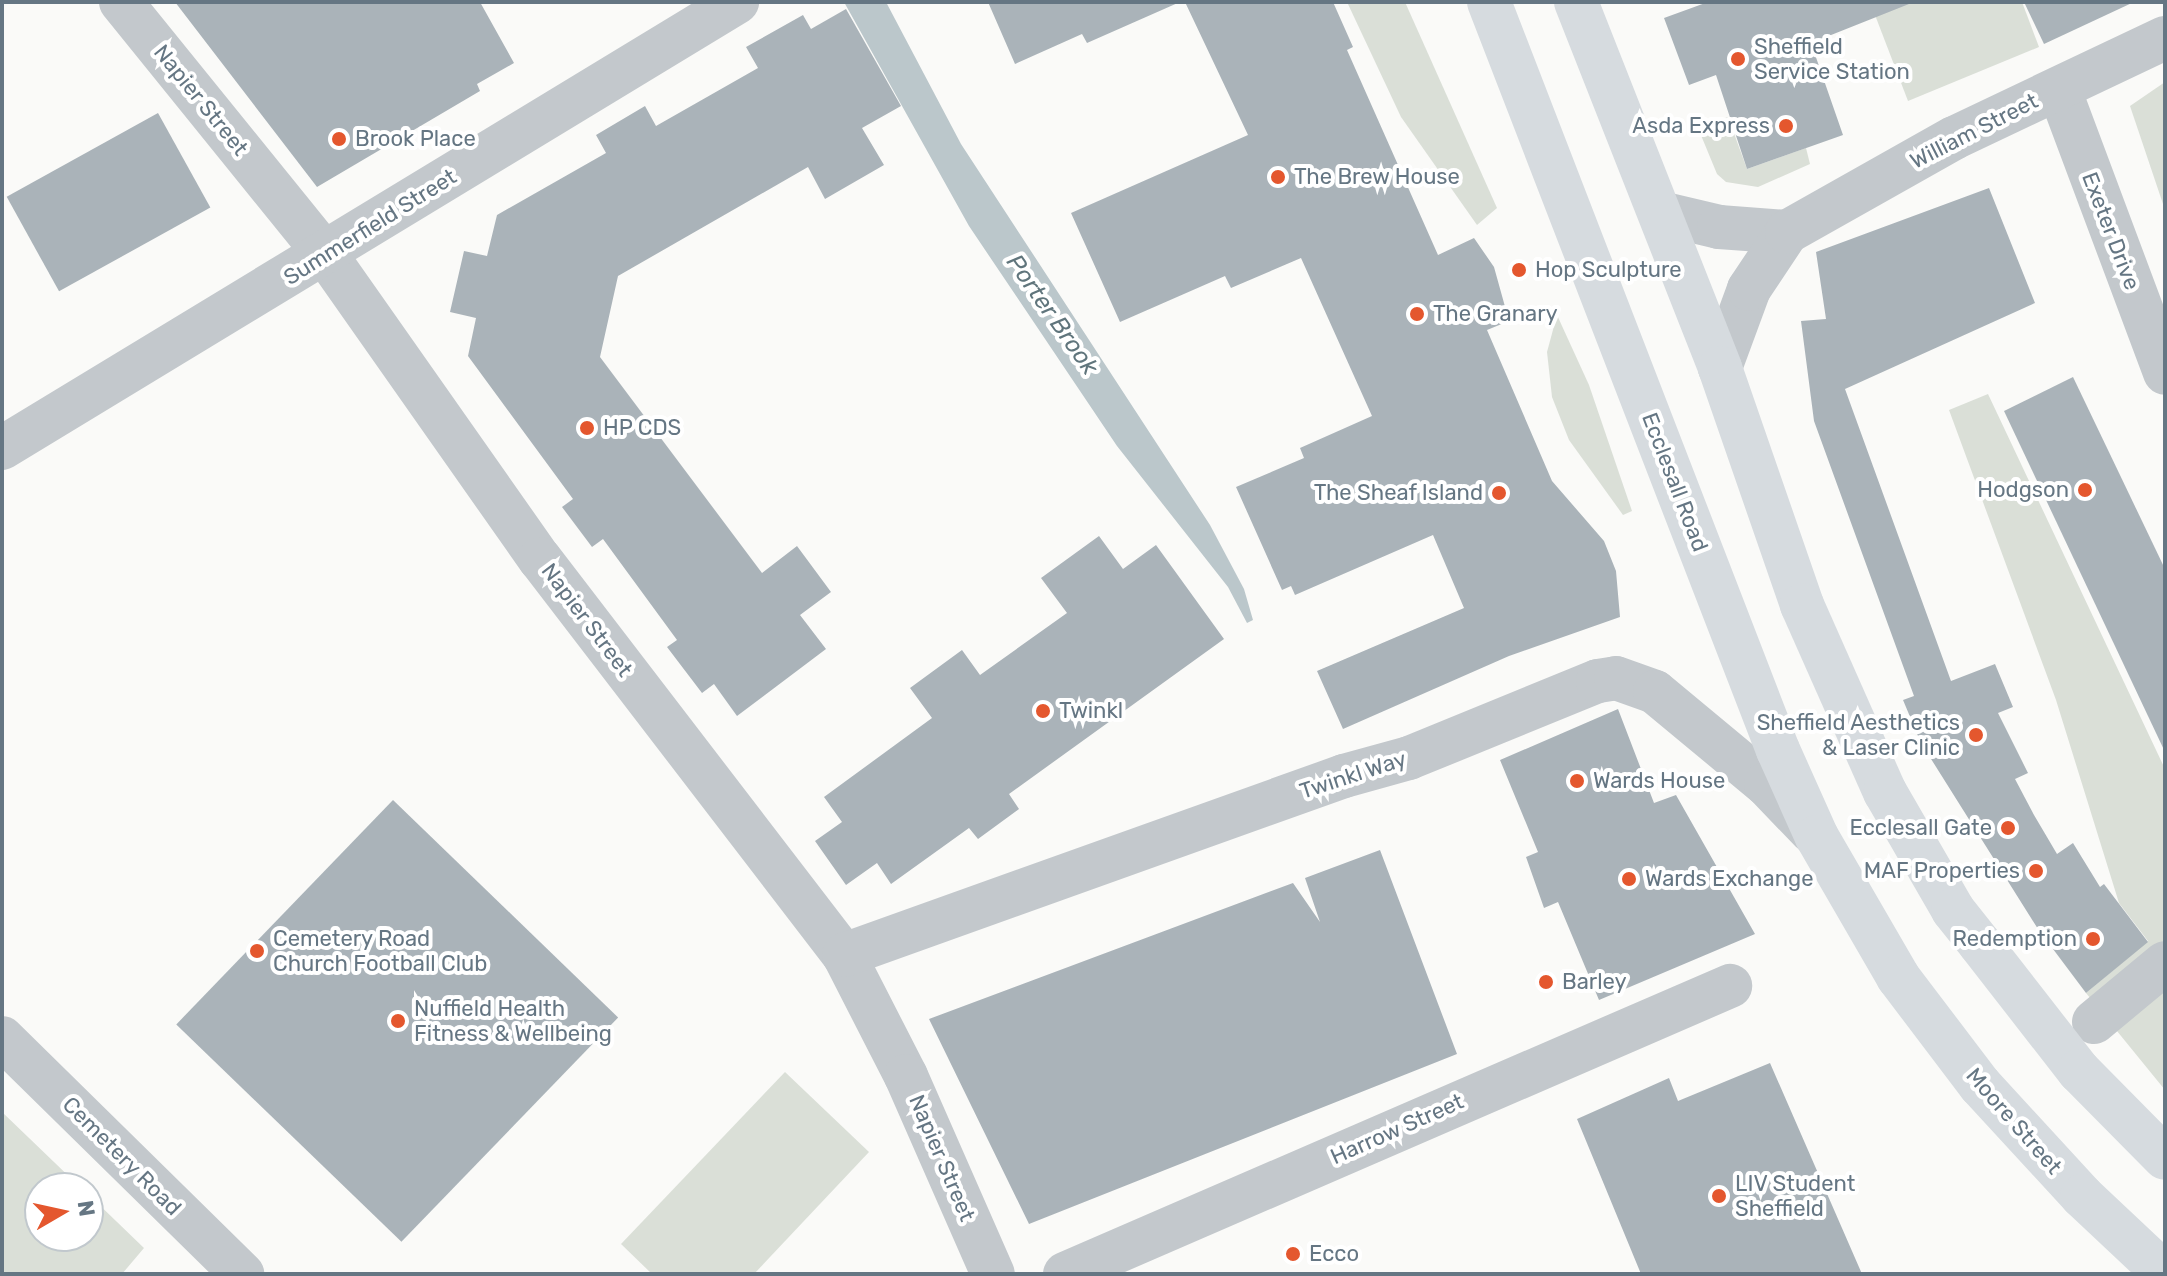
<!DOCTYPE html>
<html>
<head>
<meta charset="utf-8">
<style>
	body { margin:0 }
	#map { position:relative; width:2167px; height:1276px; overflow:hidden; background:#fafaf8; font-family:Rubik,sans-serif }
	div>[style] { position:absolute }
	.green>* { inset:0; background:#dadfd7 }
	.water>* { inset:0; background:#bbc7cb }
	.building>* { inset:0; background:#aab3b9; transform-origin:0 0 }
	.minor>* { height:44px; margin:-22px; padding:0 22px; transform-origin:22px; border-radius:22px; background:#c3c8cc }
	.major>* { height:44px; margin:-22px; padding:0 22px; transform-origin:22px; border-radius:22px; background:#d6dbdf }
	.dots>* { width:22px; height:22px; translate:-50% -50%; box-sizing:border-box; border:4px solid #fff; border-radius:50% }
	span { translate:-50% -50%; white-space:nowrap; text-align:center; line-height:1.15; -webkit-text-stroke:8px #fff; paint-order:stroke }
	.poi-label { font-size:22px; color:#657683 }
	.left { translate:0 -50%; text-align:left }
	.right { translate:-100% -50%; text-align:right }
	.street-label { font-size:22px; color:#657683 }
	.water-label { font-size:24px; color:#60757c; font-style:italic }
	.frame { position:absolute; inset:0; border:4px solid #657683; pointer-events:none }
	.north { position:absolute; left:24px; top:1172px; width:80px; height:80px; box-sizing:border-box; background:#fff; border:2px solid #c1c8cd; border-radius:50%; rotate:81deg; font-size:22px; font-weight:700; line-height:32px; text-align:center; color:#657683 }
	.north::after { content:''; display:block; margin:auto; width:28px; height:36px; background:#e4572e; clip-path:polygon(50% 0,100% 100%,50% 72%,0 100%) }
</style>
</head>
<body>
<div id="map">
	<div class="green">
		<div style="clip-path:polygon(1347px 2px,1405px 2px,1497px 208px,1477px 225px,1401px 117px)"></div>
		<div style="clip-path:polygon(1870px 2px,2022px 2px,2039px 47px,1908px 101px)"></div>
		<div style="clip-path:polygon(2165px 82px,2165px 210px,2130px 106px)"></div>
		<div style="clip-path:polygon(1728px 117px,1747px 169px,1806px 148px,1810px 164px,1758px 187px,1726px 182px,1717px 174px,1698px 128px)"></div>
		<div style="clip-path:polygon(1557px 315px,1589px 385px,1632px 511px,1623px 515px,1569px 440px,1552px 397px,1547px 352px)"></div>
		<div style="clip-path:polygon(1988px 394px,2165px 769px,2165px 1090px,2086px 993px,2148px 941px,2119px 903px,2056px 700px,1949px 410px)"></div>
		<div style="clip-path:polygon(785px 1072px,869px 1152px,754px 1274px,652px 1274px,621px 1244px)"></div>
		<div style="clip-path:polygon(2px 1112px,81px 1188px,40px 1188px,40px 1236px,88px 1236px,88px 1194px,144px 1248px,122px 1274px,2px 1274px)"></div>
	</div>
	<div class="water">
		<div style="clip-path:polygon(844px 2px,886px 2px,961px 144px,1210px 525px,1244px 589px,1253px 620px,1247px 623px,1228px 587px,1117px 446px,969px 226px)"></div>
	</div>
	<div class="building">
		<div style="clip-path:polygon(175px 2px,480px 2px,514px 63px,477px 84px,480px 91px,317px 187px)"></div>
		<div style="clip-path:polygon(988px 2px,1180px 2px,1087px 43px,1082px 34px,1015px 64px)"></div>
		<div style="clip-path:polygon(1185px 2px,1333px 2px,1353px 47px,1347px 50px,1438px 255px,1474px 238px,1494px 267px,1509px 321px,1487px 330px,1552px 481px,1604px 541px,1616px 571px,1620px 617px,1509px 656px,1343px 729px,1317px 671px,1464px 608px,1433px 535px,1295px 595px,1291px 586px,1282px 590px,1236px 487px,1304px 458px,1300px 448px,1372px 416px,1301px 258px,1231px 288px,1225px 276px,1120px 322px,1071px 213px,1248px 135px)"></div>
		<div style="clip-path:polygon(1708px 2px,1908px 2px,1909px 4px,1811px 43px,1843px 135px,1747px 169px,1716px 75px,1689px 85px,1664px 18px)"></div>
		<div style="clip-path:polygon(2024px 2px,2134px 2px,2044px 44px)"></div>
		<div style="clip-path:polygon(846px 9px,901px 106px,862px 128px,884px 165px,825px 199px,808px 167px,618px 276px,600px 357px,762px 573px,797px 546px,831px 592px,800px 615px,826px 649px,737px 716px,714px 684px,702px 693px,667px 647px,677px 640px,603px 539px,592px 547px,562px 507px,573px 499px,468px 356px,476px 318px,450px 312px,464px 251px,487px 256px,497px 215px,606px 153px,596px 135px,645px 106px,656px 126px,758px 68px,746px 47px,803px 15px,811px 29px)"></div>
		<div style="left:158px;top:113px;width:108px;height:173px;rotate:61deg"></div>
		<div style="clip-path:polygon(1989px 188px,2035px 303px,1845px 389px,1951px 681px,1995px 664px,2013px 707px,1998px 713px,2028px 773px,2015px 779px,2034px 815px,2057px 854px,2073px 843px,2100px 887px,2104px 884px,2148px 942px,2086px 993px,2038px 929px,1921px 743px,1903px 700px,1914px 696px,1814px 421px,1801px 321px,1826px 319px,1816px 252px)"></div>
		<div style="clip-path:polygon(2073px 377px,2165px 569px,2165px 752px,2004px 411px)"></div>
		<div style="clip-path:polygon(1099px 536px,1123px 569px,1156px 545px,1224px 639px,1009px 794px,1019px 809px,978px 839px,969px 828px,891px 884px,877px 863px,846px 885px,815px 841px,842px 822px,824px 797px,932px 718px,910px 688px,962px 650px,980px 675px,1067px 613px,1041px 578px)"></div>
		<div style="clip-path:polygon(1618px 709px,1654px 803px,1676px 795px,1755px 934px,1599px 1000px,1558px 902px,1544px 908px,1526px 857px,1538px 852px,1500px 760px)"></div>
		<div style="left:393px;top:800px;width:313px;height:312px;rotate:44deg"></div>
		<div style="clip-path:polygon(1380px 850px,1457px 1054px,1029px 1224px,929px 1019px,1293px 883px,1320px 922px,1305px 878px)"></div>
		<div style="clip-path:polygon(1770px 1063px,1862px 1274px,1641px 1274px,1577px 1119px,1669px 1078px,1678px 1101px)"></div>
	</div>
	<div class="minor">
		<div style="left:121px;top:2px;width:326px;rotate:51deg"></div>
		<div style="left:326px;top:255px;width:372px;rotate:54.9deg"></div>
		<div style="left:540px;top:559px;width:499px;rotate:52.5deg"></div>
		<div style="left:844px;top:955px;width:136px;rotate:62.9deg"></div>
		<div style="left:906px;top:1076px;width:216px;rotate:66.3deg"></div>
		<div style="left:2059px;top:89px;width:303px;rotate:69.5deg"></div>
		<div style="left:1660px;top:213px;width:61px;rotate:13.3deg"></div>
		<div style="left:1719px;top:227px;width:68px;rotate:4.2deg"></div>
		<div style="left:1720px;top:368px;width:84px;rotate:-69.8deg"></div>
		<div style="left:1749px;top:289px;width:69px;rotate:-56.3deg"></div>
		<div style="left:1787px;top:232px;width:192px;rotate:-29.4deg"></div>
		<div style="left:1954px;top:138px;width:233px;rotate:-25.4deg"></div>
		<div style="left:2px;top:448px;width:860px;rotate:-31.25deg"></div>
		<div style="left:844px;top:955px;width:531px;rotate:-19.7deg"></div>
		<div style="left:1344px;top:776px;width:67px;rotate:-15.5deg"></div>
		<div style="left:1409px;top:758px;width:204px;rotate:-22.2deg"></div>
		<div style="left:1598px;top:681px;width:18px;rotate:-9deg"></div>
		<div style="left:1616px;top:678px;width:41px;rotate:19.7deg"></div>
		<div style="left:1655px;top:692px;width:144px;rotate:39.7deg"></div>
		<div style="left:1766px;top:784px;width:66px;rotate:46.2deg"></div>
		<div style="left:2094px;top:1022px;width:92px;rotate:-39.7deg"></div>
		<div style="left:2px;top:1038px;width:337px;rotate:44.5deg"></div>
		<div style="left:1065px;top:1274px;width:725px;rotate:-23.42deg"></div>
	</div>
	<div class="major">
		<div style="left:1489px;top:2px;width:802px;rotate:68.88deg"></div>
		<div style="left:1778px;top:750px;width:95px;rotate:65.9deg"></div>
		<div style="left:1817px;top:837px;width:162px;rotate:59.9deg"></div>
		<div style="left:1898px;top:977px;width:136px;rotate:52.8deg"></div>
		<div style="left:1980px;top:1085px;width:151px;rotate:47.4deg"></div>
		<div style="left:2082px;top:1196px;width:114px;rotate:43.2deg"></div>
		<div style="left:1576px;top:2px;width:393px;rotate:68.5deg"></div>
		<div style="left:1720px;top:368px;width:251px;rotate:70.9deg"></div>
		<div style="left:1802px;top:605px;width:205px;rotate:66.1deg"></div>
		<div style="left:1885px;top:792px;width:136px;rotate:60deg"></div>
		<div style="left:1953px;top:910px;width:43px;rotate:51.5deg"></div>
		<div style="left:1980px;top:944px;width:161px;rotate:52.1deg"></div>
		<div style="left:2079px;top:1071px;width:122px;rotate:45.3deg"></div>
	</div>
	<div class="dots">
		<div style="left:1738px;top:59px;background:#e4572e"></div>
		<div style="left:1786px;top:126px;background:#e4572e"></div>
		<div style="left:339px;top:139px;background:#e4572e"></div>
		<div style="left:1278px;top:177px;background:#e4572e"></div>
		<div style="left:1519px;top:270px;background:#e4572e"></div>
		<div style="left:1417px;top:314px;background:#e4572e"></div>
		<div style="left:587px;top:428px;background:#e4572e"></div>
		<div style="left:2085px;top:490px;background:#e4572e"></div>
		<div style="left:1499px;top:493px;background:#e4572e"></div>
		<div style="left:1043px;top:711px;background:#e4572e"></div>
		<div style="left:1976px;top:735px;background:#e4572e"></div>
		<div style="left:1577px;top:781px;background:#e4572e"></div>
		<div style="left:2008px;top:828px;background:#e4572e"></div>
		<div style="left:2036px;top:871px;background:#e4572e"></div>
		<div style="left:1629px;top:879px;background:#e4572e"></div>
		<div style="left:2093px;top:939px;background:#e4572e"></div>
		<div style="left:257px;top:951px;background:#e4572e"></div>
		<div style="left:1546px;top:982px;background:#e4572e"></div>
		<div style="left:398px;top:1021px;background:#e4572e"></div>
		<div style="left:1719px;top:1196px;background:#e4572e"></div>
		<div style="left:1293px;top:1254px;background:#e4572e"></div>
	</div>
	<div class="poi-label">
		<span class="left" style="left:1754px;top:59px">Sheffield<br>Service Station</span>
		<span class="right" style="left:1770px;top:126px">Asda Express</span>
		<span class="left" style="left:355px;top:139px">Brook Place</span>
		<span class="left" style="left:1294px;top:177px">The Brew House</span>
		<span class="left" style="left:1535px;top:270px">Hop Sculpture</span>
		<span class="left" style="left:1433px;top:314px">The Granary</span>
		<span class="left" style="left:603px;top:428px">HP CDS</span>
		<span class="right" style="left:2069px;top:490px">Hodgson</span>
		<span class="right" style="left:1483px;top:493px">The Sheaf Island</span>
		<span class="left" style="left:1059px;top:711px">Twinkl</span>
		<span class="right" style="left:1960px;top:735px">Sheffield Aesthetics<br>&amp; Laser Clinic</span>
		<span class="left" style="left:1593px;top:781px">Wards House</span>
		<span class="right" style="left:1992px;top:828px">Ecclesall Gate</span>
		<span class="right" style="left:2020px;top:871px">MAF Properties</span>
		<span class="left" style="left:1645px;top:879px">Wards Exchange</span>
		<span class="left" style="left:273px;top:951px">Cemetery Road<br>Church Football Club</span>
		<span class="right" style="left:2077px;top:939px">Redemption</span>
		<span class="left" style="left:1562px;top:982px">Barley</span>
		<span class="left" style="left:414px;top:1021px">Nuffield Health<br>Fitness &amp; Wellbeing</span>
		<span class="left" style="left:1735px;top:1196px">LIV Student<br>Sheffield</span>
		<span class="left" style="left:1309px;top:1254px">Ecco</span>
	</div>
	<div class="street-label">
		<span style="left:201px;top:100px;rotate:51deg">Napier Street</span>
		<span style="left:1974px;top:131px;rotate:-27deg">William Street</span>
		<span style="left:370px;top:227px;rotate:-32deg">Summerfield Street</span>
		<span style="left:2111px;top:231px;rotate:69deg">Exeter Drive</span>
		<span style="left:1675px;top:482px;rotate:69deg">Ecclesall Road</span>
		<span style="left:587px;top:620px;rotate:53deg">Napier Street</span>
		<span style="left:1353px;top:775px;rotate:-18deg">Twinkl Way</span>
		<span style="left:2014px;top:1121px;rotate:49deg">Moore Street</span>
		<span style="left:1397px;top:1129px;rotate:-24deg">Harrow Street</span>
		<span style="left:122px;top:1156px;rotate:45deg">Cemetery Road</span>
		<span style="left:942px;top:1158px;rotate:67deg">Napier Street</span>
	</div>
	<div class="water-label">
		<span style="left:1052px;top:315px;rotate:55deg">Porter Brook</span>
	</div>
	<div class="frame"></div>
	<div class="north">N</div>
</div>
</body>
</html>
